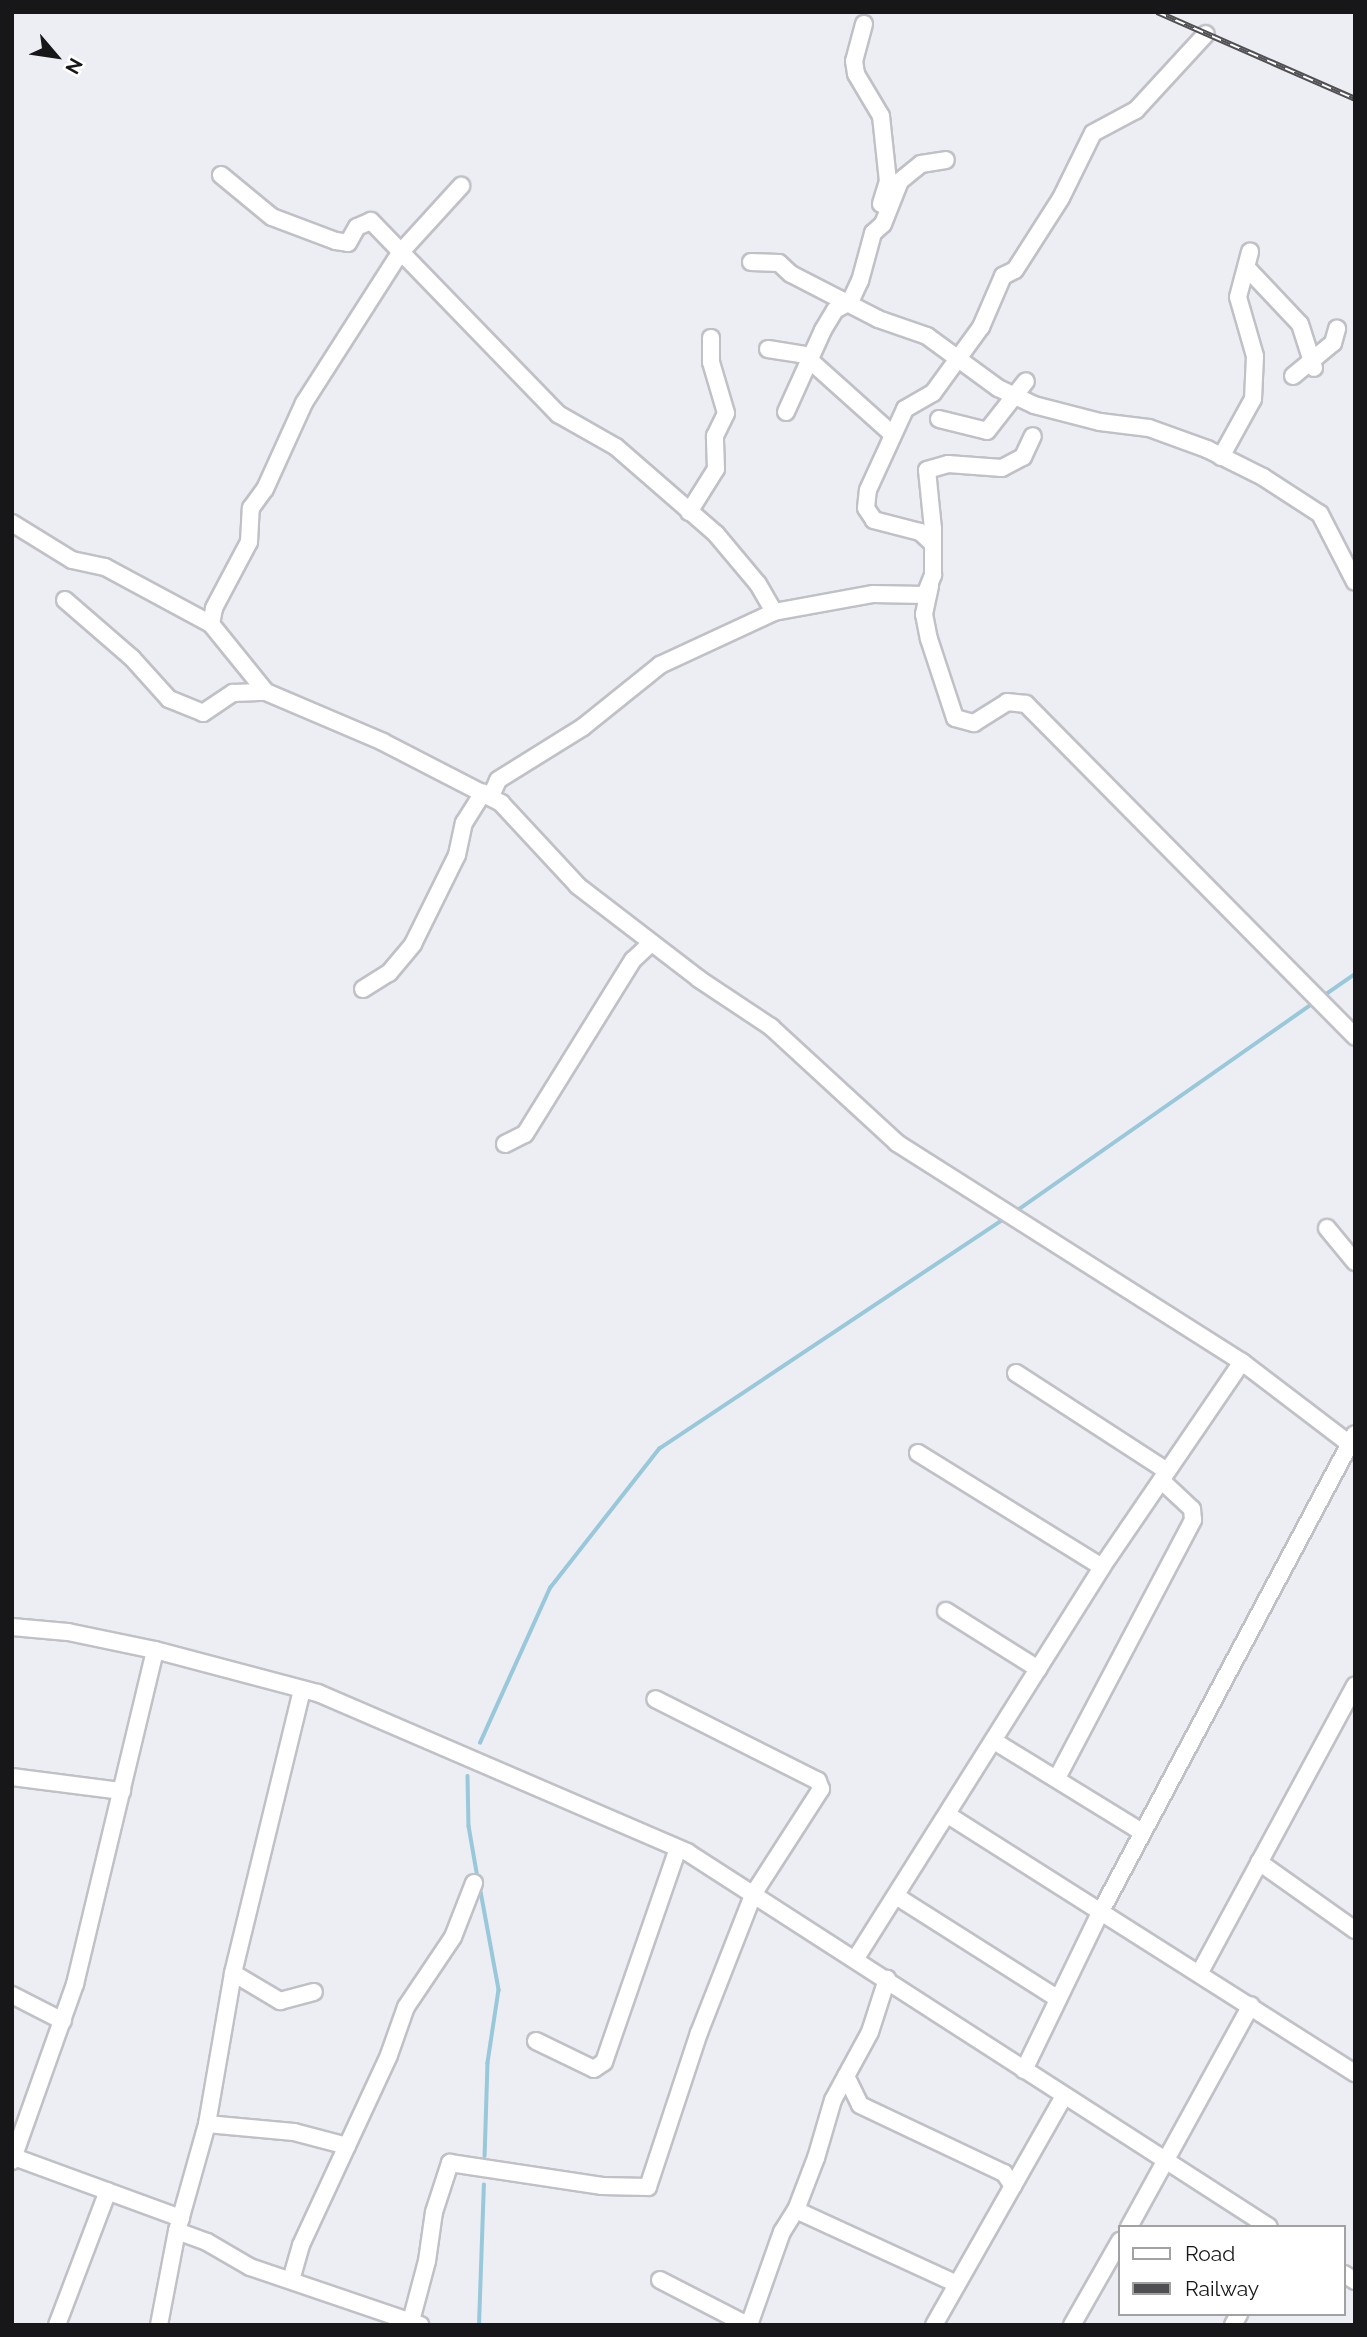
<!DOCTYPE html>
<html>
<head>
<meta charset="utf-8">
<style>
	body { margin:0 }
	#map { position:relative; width:1367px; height:2337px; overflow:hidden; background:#ededf4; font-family:Raleway,sans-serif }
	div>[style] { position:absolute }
	.stream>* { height:3.5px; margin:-1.75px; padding:0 1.75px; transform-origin:1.75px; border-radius:1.75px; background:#98c8d9 }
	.roads { filter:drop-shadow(2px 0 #c0c0c7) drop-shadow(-2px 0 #c0c0c7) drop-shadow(0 2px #c0c0c7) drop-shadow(0 -2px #c0c0c7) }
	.minor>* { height:16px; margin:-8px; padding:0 8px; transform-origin:8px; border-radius:8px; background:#fff }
	.rail>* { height:6px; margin-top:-3px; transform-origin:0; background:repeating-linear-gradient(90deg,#fff 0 10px,#505053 0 20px); box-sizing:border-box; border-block:2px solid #505053 }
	span { translate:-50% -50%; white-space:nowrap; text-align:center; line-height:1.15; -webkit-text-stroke:5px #fff; paint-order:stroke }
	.frame { position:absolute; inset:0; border:14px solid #171719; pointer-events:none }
	.legend { position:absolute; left:1118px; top:2225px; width:228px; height:91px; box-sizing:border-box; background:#fff; border:2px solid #a2a2a3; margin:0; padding:9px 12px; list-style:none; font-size:21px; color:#171719 }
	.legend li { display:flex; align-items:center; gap:14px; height:35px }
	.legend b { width:35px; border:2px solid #a2a2a3 }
	.north { position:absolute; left:21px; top:21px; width:70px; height:70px; -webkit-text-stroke:5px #fff; paint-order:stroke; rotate:119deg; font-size:19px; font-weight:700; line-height:28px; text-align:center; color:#171719 }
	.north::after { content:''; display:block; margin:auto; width:24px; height:32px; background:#171719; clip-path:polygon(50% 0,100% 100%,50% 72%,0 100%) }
</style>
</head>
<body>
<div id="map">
	<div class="stream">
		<div style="left:1322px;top:997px;width:40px;rotate:-34.9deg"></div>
		<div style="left:1015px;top:1212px;width:364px;rotate:-35deg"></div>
		<div style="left:480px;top:1743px;width:170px;rotate:-65.7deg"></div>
		<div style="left:550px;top:1588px;width:177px;rotate:-51.9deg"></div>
		<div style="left:659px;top:1449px;width:417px;rotate:-33.7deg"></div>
		<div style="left:468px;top:1776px;width:50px;rotate:88.9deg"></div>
		<div style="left:469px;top:1826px;width:53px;rotate:80.2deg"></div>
		<div style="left:480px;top:1886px;width:106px;rotate:79.6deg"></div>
		<div style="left:499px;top:1990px;width:74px;rotate:98.6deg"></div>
		<div style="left:488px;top:2063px;width:93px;rotate:91.8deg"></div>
		<div style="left:479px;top:2325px;width:140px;rotate:-88deg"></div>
	</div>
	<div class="roads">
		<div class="minor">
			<div style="left:864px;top:24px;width:38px;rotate:105deg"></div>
			<div style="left:854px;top:61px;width:13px;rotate:81deg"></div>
			<div style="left:856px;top:74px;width:49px;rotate:59.2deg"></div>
			<div style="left:881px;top:116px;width:65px;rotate:83.9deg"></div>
			<div style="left:888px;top:181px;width:24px;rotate:107deg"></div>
			<div style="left:221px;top:175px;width:66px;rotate:39.5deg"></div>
			<div style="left:272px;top:217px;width:68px;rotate:20.6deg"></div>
			<div style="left:336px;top:241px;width:12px;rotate:9deg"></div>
			<div style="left:348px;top:243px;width:18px;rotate:-61deg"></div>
			<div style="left:357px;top:227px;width:15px;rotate:-23deg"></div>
			<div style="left:371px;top:221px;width:269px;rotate:45.9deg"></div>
			<div style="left:558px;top:414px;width:67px;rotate:29.6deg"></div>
			<div style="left:616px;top:447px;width:133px;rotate:41deg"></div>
			<div style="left:716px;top:534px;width:65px;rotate:50deg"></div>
			<div style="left:758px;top:584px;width:32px;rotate:60deg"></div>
			<div style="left:751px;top:262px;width:28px;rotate:2deg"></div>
			<div style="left:779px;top:263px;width:16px;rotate:43deg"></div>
			<div style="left:791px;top:274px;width:98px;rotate:27.3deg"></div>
			<div style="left:878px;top:319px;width:52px;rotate:19.1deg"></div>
			<div style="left:927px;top:336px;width:88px;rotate:36.2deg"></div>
			<div style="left:998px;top:388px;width:40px;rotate:25deg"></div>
			<div style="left:1034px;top:405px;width:68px;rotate:14.4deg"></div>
			<div style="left:1100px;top:422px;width:49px;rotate:7deg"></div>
			<div style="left:1149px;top:428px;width:62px;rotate:19.9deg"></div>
			<div style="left:1207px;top:449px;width:63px;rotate:26.6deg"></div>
			<div style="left:1263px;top:477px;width:68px;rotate:33deg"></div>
			<div style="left:1320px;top:514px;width:76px;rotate:62.8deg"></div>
			<div style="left:1247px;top:268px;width:77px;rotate:46.6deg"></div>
			<div style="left:1300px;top:324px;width:46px;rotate:72.3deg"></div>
			<div style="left:768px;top:349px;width:36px;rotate:9deg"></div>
			<div style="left:804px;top:355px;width:118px;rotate:41.9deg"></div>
			<div style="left:1293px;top:376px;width:52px;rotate:-39.5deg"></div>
			<div style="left:1333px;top:343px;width:15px;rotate:-74deg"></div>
			<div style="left:786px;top:412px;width:90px;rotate:-65.7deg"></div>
			<div style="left:823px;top:330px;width:23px;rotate:-59deg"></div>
			<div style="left:835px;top:310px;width:17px;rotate:-28deg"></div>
			<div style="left:850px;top:302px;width:23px;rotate:-65deg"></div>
			<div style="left:860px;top:281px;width:50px;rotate:-74.8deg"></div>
			<div style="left:873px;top:233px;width:13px;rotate:-42deg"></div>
			<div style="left:883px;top:224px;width:46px;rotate:-68.4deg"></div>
			<div style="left:900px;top:181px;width:27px;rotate:-39deg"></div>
			<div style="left:921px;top:164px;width:25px;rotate:-9deg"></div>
			<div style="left:939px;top:419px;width:49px;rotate:14deg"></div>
			<div style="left:987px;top:431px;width:63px;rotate:-52deg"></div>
			<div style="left:1221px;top:457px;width:66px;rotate:-61.1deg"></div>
			<div style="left:1253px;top:399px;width:43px;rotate:-87.3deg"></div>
			<div style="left:1255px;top:356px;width:61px;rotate:-106.1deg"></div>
			<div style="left:1238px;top:297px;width:47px;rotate:-75.1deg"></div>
			<div style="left:689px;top:512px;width:51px;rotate:-57.9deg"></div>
			<div style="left:716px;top:469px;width:33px;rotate:-92deg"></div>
			<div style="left:715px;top:436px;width:25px;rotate:-64deg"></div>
			<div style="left:726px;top:413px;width:53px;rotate:-106.4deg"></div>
			<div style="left:711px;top:362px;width:24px;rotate:-90deg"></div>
			<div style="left:12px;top:523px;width:70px;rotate:31.7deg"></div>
			<div style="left:72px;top:560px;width:34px;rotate:12deg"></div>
			<div style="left:105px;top:567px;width:120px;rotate:28.3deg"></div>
			<div style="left:933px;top:544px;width:18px;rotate:-137deg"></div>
			<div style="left:920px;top:532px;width:48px;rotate:-165.4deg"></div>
			<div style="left:874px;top:520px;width:14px;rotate:-124deg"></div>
			<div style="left:866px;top:508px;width:18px;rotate:-84deg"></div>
			<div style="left:868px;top:490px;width:89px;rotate:-65.4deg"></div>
			<div style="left:905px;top:409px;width:32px;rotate:-30deg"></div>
			<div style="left:933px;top:393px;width:82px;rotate:-54deg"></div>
			<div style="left:981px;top:327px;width:56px;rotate:-66.7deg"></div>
			<div style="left:1003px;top:276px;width:13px;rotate:-27deg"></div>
			<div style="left:1015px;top:270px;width:85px;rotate:-57.4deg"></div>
			<div style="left:1061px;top:198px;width:72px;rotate:-63.8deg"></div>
			<div style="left:1093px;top:133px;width:49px;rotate:-28.1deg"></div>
			<div style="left:1136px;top:110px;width:103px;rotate:-47.4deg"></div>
			<div style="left:930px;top:586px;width:29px;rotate:102deg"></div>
			<div style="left:924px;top:614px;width:25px;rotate:79deg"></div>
			<div style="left:929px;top:639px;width:83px;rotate:71.8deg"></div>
			<div style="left:955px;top:718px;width:20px;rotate:15deg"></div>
			<div style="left:974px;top:723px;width:39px;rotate:-32deg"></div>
			<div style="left:1007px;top:702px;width:19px;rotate:6deg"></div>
			<div style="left:1026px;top:704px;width:468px;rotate:45.3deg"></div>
			<div style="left:65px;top:600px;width:89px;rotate:40.9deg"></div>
			<div style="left:132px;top:658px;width:55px;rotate:47.9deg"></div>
			<div style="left:169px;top:699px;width:37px;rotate:22deg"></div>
			<div style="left:203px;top:713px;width:36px;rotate:-34deg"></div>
			<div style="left:233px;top:693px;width:33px;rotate:-2deg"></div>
			<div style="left:266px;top:692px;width:127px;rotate:23.1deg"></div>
			<div style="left:383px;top:742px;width:133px;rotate:27.3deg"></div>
			<div style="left:501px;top:803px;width:113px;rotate:47.1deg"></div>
			<div style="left:578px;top:886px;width:153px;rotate:37.5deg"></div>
			<div style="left:699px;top:979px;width:87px;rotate:33.7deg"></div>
			<div style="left:771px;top:1027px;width:171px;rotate:42.6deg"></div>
			<div style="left:897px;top:1143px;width:409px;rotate:32.4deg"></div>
			<div style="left:1242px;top:1362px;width:142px;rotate:37.3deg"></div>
			<div style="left:266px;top:692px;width:87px;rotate:-129deg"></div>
			<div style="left:211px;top:624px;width:16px;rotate:-79deg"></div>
			<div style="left:214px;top:608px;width:75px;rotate:-62.1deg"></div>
			<div style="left:249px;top:542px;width:34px;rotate:-87deg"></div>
			<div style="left:251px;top:508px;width:24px;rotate:-54deg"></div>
			<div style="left:265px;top:489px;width:94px;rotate:-65.6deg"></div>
			<div style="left:304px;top:403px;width:178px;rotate:-57.4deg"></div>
			<div style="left:400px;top:253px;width:91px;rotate:-47.7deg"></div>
			<div style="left:491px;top:796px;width:17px;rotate:-66deg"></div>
			<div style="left:498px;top:780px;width:100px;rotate:-31.9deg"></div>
			<div style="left:583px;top:727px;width:99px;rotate:-38.8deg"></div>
			<div style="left:660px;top:665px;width:126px;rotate:-24.9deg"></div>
			<div style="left:774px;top:612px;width:101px;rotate:-10.3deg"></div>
			<div style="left:873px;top:594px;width:52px;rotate:1.1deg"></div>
			<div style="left:925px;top:595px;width:22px;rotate:-68deg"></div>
			<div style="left:933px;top:575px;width:46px;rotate:-90deg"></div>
			<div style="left:933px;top:529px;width:59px;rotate:-95.8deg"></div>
			<div style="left:927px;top:470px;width:22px;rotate:-16deg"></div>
			<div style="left:948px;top:464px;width:54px;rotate:4.2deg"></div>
			<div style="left:1002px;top:468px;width:24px;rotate:-28deg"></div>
			<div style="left:1023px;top:457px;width:23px;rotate:-65deg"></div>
			<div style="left:363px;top:989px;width:31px;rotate:-32deg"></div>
			<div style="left:389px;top:973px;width:38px;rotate:-50deg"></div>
			<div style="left:413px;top:944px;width:99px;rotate:-63.7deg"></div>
			<div style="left:457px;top:855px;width:33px;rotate:-78deg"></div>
			<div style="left:464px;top:823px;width:36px;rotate:-58deg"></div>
			<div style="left:505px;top:1144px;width:22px;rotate:-27deg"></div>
			<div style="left:525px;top:1134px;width:205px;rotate:-58.2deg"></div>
			<div style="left:633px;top:960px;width:25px;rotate:-43deg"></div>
			<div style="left:1327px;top:1228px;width:44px;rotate:50.5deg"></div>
			<div style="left:1016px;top:1373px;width:180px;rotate:33deg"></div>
			<div style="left:918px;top:1453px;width:216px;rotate:31.8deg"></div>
			<div style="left:946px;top:1611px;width:109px;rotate:32.2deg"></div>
			<div style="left:12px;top:1627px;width:56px;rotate:5.1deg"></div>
			<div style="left:68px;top:1632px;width:89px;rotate:11.7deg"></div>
			<div style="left:155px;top:1650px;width:169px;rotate:14.8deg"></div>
			<div style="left:318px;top:1693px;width:402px;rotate:23.3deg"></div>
			<div style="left:687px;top:1852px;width:692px;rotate:32.79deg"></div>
			<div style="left:994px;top:1741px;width:174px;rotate:31.6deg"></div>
			<div style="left:12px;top:1777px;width:111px;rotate:7.3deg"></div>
			<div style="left:1057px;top:1778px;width:292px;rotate:-62.2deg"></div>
			<div style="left:1193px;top:1520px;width:11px;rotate:-95deg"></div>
			<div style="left:1192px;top:1509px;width:42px;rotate:-136.9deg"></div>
			<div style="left:948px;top:1815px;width:482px;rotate:32.4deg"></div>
			<div style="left:1259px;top:1862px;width:118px;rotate:35.3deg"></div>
			<div style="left:896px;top:1896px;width:192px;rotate:32.4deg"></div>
			<div style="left:856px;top:1958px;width:462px;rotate:-57.8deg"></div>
			<div style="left:1102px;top:1567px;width:248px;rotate:-55.7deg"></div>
			<div style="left:233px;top:1973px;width:55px;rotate:30.8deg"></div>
			<div style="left:280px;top:2001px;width:35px;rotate:-15deg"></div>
			<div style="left:1199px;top:1974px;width:328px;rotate:-61.6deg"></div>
			<div style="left:12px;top:1995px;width:57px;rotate:27deg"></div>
			<div style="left:536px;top:2041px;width:64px;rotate:25.8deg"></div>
			<div style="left:594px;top:2069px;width:12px;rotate:-35deg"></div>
			<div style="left:604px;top:2062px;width:226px;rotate:-70.9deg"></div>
			<div style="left:1024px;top:2070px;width:177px;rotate:-64.2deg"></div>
			<div style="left:1101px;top:1911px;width:540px;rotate:-61.96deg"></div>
			<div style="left:846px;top:2076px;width:32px;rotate:64deg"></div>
			<div style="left:860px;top:2105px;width:159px;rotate:25.3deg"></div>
			<div style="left:1004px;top:2173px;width:16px;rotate:55deg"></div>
			<div style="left:207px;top:2124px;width:87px;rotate:5.3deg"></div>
			<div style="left:294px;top:2132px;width:55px;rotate:14.8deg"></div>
			<div style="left:14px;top:2157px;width:178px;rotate:20.1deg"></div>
			<div style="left:12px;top:2161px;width:188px;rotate:-70.4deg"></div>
			<div style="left:75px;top:1984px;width:343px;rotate:-76.5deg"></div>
			<div style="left:796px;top:2210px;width:177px;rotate:24.7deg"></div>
			<div style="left:1129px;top:2227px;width:253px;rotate:-61.2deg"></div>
			<div style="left:177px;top:2231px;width:32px;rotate:20deg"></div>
			<div style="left:207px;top:2242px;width:50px;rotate:30.2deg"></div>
			<div style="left:250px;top:2267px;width:180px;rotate:18.8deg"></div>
			<div style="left:1344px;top:2274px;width:13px;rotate:32deg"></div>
			<div style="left:291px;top:2280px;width:36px;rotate:-74deg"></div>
			<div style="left:301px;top:2245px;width:209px;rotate:-65.1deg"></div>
			<div style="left:389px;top:2055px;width:51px;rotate:-70.5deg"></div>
			<div style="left:406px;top:2007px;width:84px;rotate:-56.1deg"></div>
			<div style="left:453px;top:1937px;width:58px;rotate:-68.7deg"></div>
			<div style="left:660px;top:2280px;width:98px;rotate:27.3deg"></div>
			<div style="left:411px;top:2321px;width:62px;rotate:-75.1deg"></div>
			<div style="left:427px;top:2261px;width:49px;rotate:-81.9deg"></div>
			<div style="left:434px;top:2212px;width:52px;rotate:-71.9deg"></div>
			<div style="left:450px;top:2163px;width:154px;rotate:8.6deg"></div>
			<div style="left:602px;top:2186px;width:46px;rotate:1.2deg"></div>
			<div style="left:648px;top:2187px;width:162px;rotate:-71.7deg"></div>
			<div style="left:699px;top:2033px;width:150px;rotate:-68.6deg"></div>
			<div style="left:754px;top:1893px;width:124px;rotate:-57.2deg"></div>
			<div style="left:821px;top:1789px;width:9px;rotate:-111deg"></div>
			<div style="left:818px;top:1781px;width:182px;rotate:-153.3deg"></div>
			<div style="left:57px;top:2325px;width:143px;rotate:-69.2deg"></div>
			<div style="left:159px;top:2325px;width:96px;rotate:-79.2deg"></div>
			<div style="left:177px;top:2231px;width:111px;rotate:-74.3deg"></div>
			<div style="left:207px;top:2124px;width:153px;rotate:-80.2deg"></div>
			<div style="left:233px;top:1973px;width:292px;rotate:-76.3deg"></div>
			<div style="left:749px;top:2325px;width:99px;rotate:-70.5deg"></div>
			<div style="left:782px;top:2232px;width:26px;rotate:-58deg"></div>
			<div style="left:796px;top:2210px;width:56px;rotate:-69deg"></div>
			<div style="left:816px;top:2158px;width:60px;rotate:-73.7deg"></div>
			<div style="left:833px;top:2100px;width:77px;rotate:-61.4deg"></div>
			<div style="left:870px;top:2032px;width:56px;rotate:-72.2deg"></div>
			<div style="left:934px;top:2325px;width:263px;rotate:-60.4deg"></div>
			<div style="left:1072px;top:2325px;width:97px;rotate:-60.3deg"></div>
			<div style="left:1233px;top:2325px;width:13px;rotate:-61deg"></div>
		</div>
	</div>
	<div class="rail">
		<div style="left:1157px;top:12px;width:216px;rotate:23.7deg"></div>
	</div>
	<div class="frame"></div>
	<ul class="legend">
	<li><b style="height:9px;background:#fff"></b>Road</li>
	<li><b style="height:9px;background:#505053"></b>Railway</li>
	</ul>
	<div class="north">N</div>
</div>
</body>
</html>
